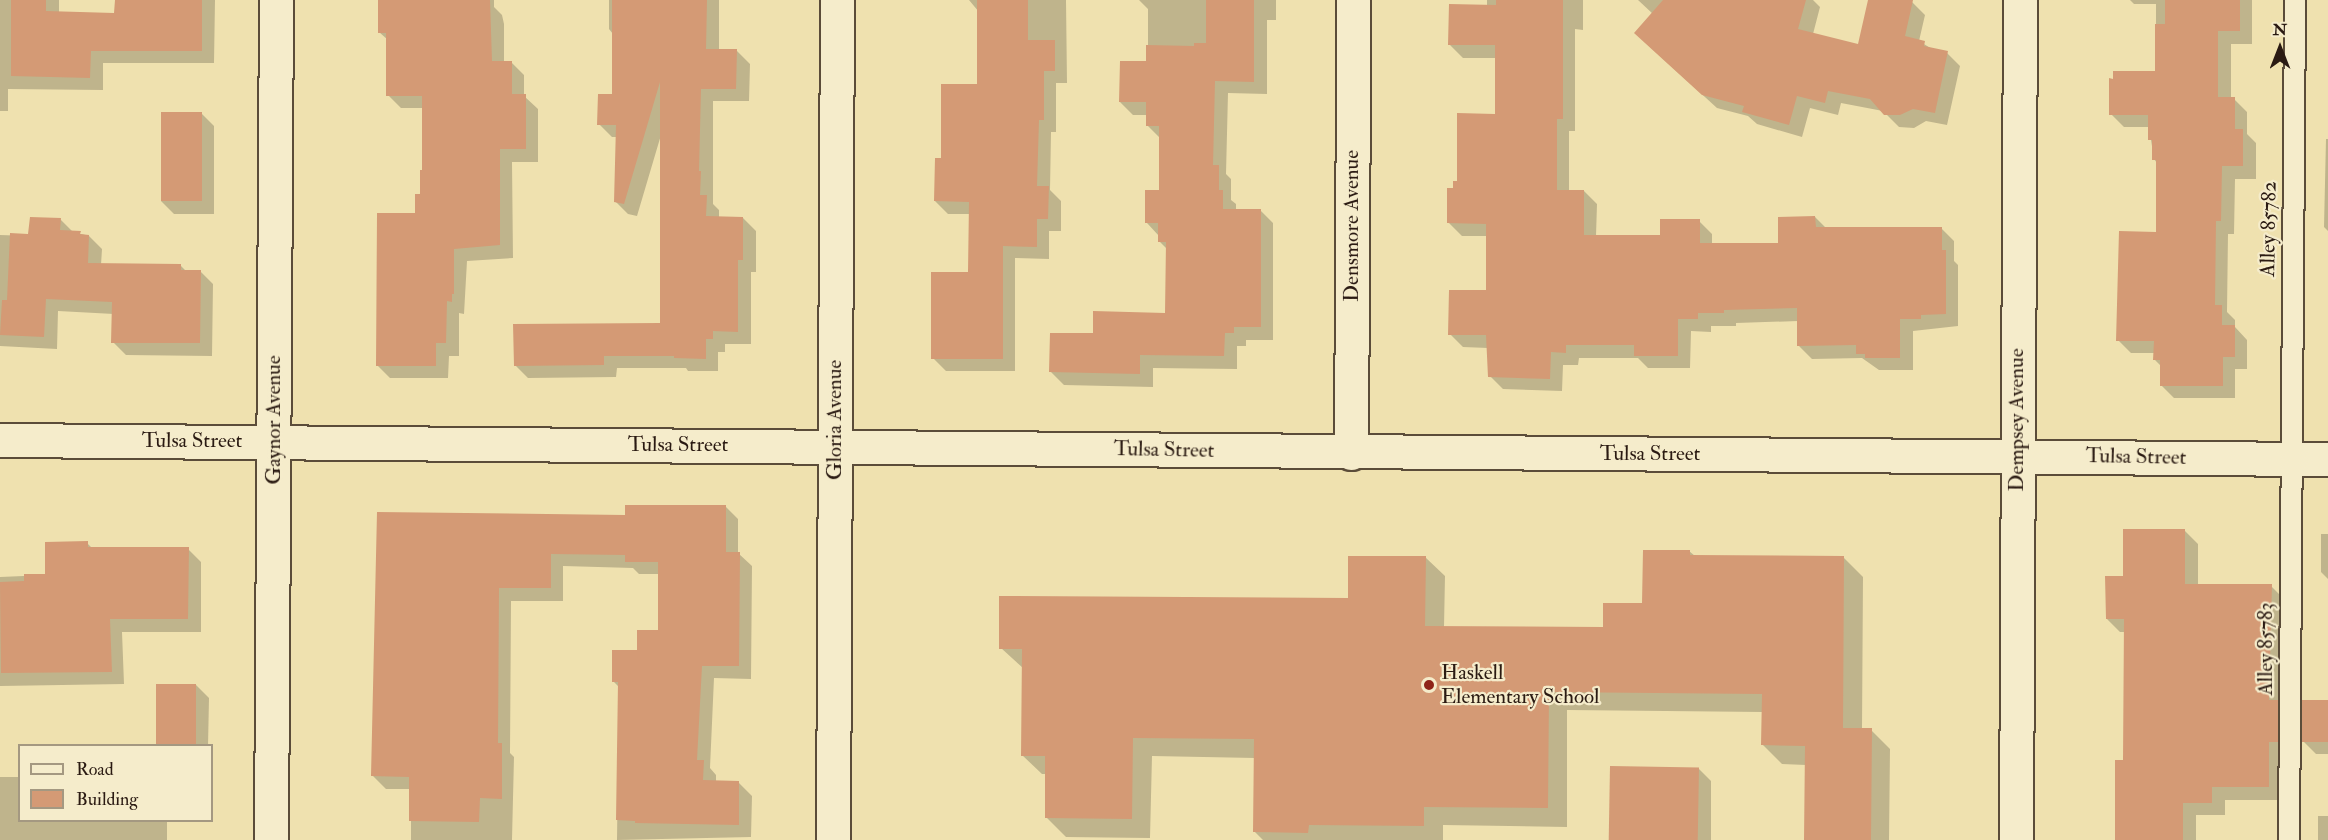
<!DOCTYPE html>
<html>
<head>
<meta charset="utf-8">
<style>
	body { margin:0 }
	#map { position:relative; width:2328px; height:840px; overflow:hidden; background:#efe1af; font-family:"IM FELL Double Pica",serif }
	div>[style] { position:absolute }
	.shadow>* { inset:0; background:#0003; transform-origin:0 0 }
	.building>* { inset:0; background:#d49a75; transform-origin:0 0 }
	.roads { filter:drop-shadow(2px 0 #5b4c39) drop-shadow(-2px 0 #5b4c39) drop-shadow(0 2px #5b4c39) drop-shadow(0 -2px #5b4c39) }
	.service>* { height:20px; margin:-10px; padding:0 10px; transform-origin:10px; border-radius:10px; background:#f5eccb }
	.minor>* { height:33px; margin:-16.5px; padding:0 16.5px; transform-origin:16.5px; border-radius:16.5px; background:#f5eccb }
	.tertiary>* { height:33px; margin:-16.5px; padding:0 16.5px; transform-origin:16.5px; border-radius:16.5px; background:#f5eccb }
	.dots>* { width:16px; height:16px; translate:-50% -50%; box-sizing:border-box; border:3px solid #f5eccb; border-radius:50% }
	span { translate:-50% -50%; white-space:nowrap; text-align:center; line-height:1.15; -webkit-text-stroke:4.5px #f5eccb; paint-order:stroke }
	.street-label { font-size:21px; color:#2a1a12 }
	.poi-label { font-size:21px; color:#2a1a12 }
	.left { translate:0 -50%; text-align:left }
	.legend { position:absolute; left:18px; top:744px; width:195px; height:78px; box-sizing:border-box; background:#f5eccb; border:2px solid #a49881; margin:0; padding:8px 10px; list-style:none; font-size:18px; color:#2a1a12 }
	.legend li { display:flex; align-items:center; gap:12px; height:30px }
	.legend b { width:30px; border:2px solid #a49881 }
	.north { position:absolute; left:2250px; top:18px; width:60px; height:60px; -webkit-text-stroke:4px #f5eccb; paint-order:stroke; rotate:0deg; font-size:16px; font-weight:700; line-height:24px; text-align:center; color:#2a1a12 }
	.north::after { content:''; display:block; margin:auto; width:21px; height:27px; background:#2a1a12; clip-path:polygon(50% 0,100% 100%,50% 72%,0 100%) }
</style>
</head>
<body>
<div id="map">
	<div class="shadow">
		<div style="clip-path:polygon(0 0,59px 0,59px 12px,116px 14px,116px 0,215px 0,214px 63px,103px 63px,103px 90px,8px 89px,8px 111px,0 111px)"></div>
		<div style="clip-path:polygon(380px 0,494px 0,494px 7px,502px 15px,504px 24px,504px 62px,511px 62px,524px 75px,524px 96px,538px 109px,538px 162px,512px 162px,513px 258px,467px 261px,464px 314px,459px 313px,459px 356px,449px 356px,448px 378px,390px 378px,377px 365px,417px 215px,423px 171px,423px 108px,401px 108px,388px 95px,388px 40px,379px 32px)"></div>
		<div style="clip-path:polygon(609px 0,719px 0,719px 51px,737px 51px,750px 64px,749px 101px,713px 101px,713px 204px,719px 210px,719px 218px,743px 218px,756px 231px,756px 272px,751px 272px,751px 344px,725px 344px,725px 352px,718px 352px,718px 371px,688px 371px,686px 368px,617px 368px,616px 377px,528px 378px,515px 365px,662px 324px,661px 135px,637px 216px,628px 214px,615px 201px,617px 137px,612px 137px,599px 124px,613px 96px,613px 34px,609px 29px)"></div>
		<div style="clip-path:polygon(969px 0,1066px 0,1067px 83px,1056px 83px,1056px 132px,1051px 132px,1050px 190px,1061px 201px,1061px 231px,1049px 231px,1049px 259px,1015px 258px,1015px 371px,946px 371px,933px 358px,969px 274px,970px 214px,948px 214px,935px 201px,943px 159px,979px 85px,979px 12px)"></div>
		<div style="clip-path:polygon(1139px 0,1276px 0,1276px 20px,1267px 20px,1267px 94px,1228px 93px,1226px 174px,1231px 179px,1231px 200px,1236px 204px,1236px 210px,1260px 210px,1273px 223px,1273px 340px,1246px 340px,1246px 346px,1237px 346px,1237px 369px,1153px 368px,1153px 387px,1064px 385px,1051px 372px,1095px 334px,1166px 314px,1167px 249px,1159px 241px,1159px 236px,1147px 223px,1160px 191px,1160px 138px,1147px 125px,1147px 115px,1133px 115px,1120px 102px,1148px 62px,1148px 9px)"></div>
		<div style="clip-path:polygon(1487px 0,1583px 0,1583px 30px,1575px 29px,1575px 131px,1569px 131px,1569px 191px,1584px 191px,1597px 204px,1596px 236px,1662px 236px,1699px 221px,1712px 234px,1712px 245px,1780px 245px,1815px 217px,1826px 228px,1941px 228px,1954px 241px,1954px 261px,1958px 265px,1958px 326px,1913px 331px,1913px 370px,1879px 370px,1862px 358px,1812px 359px,1799px 346px,1798px 321px,1736px 323px,1736px 326px,1711px 326px,1711px 332px,1691px 331px,1690px 368px,1648px 368px,1638px 358px,1579px 358px,1578px 365px,1563px 365px,1562px 391px,1503px 389px,1490px 376px,1488px 348px,1463px 347px,1450px 334px,1487px 292px,1487px 236px,1462px 236px,1449px 223px,1454px 190px,1496px 115px,1496px 58px,1463px 58px,1450px 45px,1487px 7px)"></div>
		<div style="clip-path:polygon(1638px 0,1813px 0,1820px 7px,1813px 34px,1859px 46px,1869px 0,1912px 2px,1925px 15px,1919px 41px,1932px 49px,1947px 53px,1960px 66px,1947px 125px,1926px 121px,1914px 128px,1899px 127px,1883px 111px,1841px 103px,1838px 115px,1810px 108px,1802px 137px,1757px 124px,1748px 116px,1717px 108px,1649px 46px,1653px 14px)"></div>
		<div style="clip-path:polygon(2130px 0,2252px 0,2252px 44px,2231px 44px,2231px 99px,2234px 99px,2247px 112px,2247px 134px,2256px 143px,2256px 179px,2235px 179px,2234px 234px,2228px 234px,2227px 312px,2235px 320px,2235px 327px,2247px 340px,2247px 369px,2235px 369px,2235px 398px,2174px 398px,2161px 385px,2161px 366px,2155px 360px,2155px 353px,2131px 353px,2118px 340px,2157px 234px,2157px 163px,2154px 159px,2149px 127px,2124px 127px,2111px 114px,2156px 72px,2156px 4px,2134px 4px)"></div>
		<div style="clip-path:polygon(201px 113px,214px 126px,214px 214px,174px 214px,161px 201px)"></div>
		<div style="clip-path:polygon(2326px 139px,2328px 139px,2328px 231px,2324px 227px)"></div>
		<div style="clip-path:polygon(60px 219px,73px 232px,89px 236px,102px 249px,101px 265px,181px 266px,186px 271px,200px 271px,213px 284px,212px 356px,126px 355px,113px 342px,114px 314px,58px 311px,57px 349px,0 346px,0 235px,30px 236px)"></div>
		<div style="clip-path:polygon(725px 506px,738px 519px,738px 553px,752px 566px,751px 679px,714px 678px,710px 768px,716px 775px,716px 782px,739px 783px,752px 796px,751px 837px,617px 840px,619px 687px,613px 681px,659px 632px,659px 574px,639px 574px,633px 568px,563px 566px,563px 601px,511px 601px,510px 753px,514px 757px,512px 840px,411px 840px,411px 789px,386px 789px,373px 776px,378px 513px,626px 516px)"></div>
		<div style="clip-path:polygon(2185px 531px,2198px 544px,2198px 585px,2271px 586px,2284px 599px,2281px 800px,2225px 800px,2225px 815px,2196px 815px,2196px 840px,2116px 840px,2124px 761px,2126px 632px,2120px 632px,2107px 619px,2125px 578px)"></div>
		<div style="clip-path:polygon(2321px 534px,2328px 534px,2328px 579px,2321px 572px)"></div>
		<div style="clip-path:polygon(87px 543px,93px 549px,188px 549px,201px 562px,201px 632px,122px 632px,124px 684px,0 686px,0 577px,47px 575px)"></div>
		<div style="clip-path:polygon(1689px 551px,1695px 556px,1844px 558px,1863px 577px,1862px 729px,1871px 730px,1890px 749px,1889px 840px,1805px 840px,1806px 765px,1782px 764px,1763px 745px,1763px 712px,1567px 710px,1567px 827px,1443px 825px,1443px 840px,1263px 840px,1254px 831px,1255px 758px,1152px 756px,1150px 838px,1066px 837px,1046px 817px,1046px 774px,1042px 774px,1022px 755px,1023px 668px,1001px 648px,1349px 600px,1425px 557px,1445px 576px,1444px 627px,1605px 628px,1644px 605px)"></div>
		<div style="clip-path:polygon(196px 685px,209px 698px,208px 746px,157px 746px)"></div>
		<div style="clip-path:polygon(2328px 701px,2328px 754px,2316px 754px,2303px 741px)"></div>
		<div style="clip-path:polygon(1698px 768px,1711px 781px,1711px 840px,1611px 840px)"></div>
		<div style="clip-path:polygon(0 777px,20px 777px,20px 820px,167px 820px,167px 840px,0 840px)"></div>
		<div style="left:2318px;top:816px;width:10px;height:24px"></div>
	</div>
	<div class="building">
		<div style="clip-path:polygon(11px 0,46px 0,46px 11px,114px 13px,115px 0,202px 0,202px 51px,91px 51px,90px 78px,11px 76px)"></div>
		<div style="clip-path:polygon(378px 0,490px 0,492px 61px,512px 61px,512px 94px,526px 94px,526px 149px,500px 149px,500px 245px,454px 249px,454px 294px,452px 294px,452px 302px,447px 301px,446px 343px,436px 343px,436px 366px,376px 366px,377px 213px,415px 213px,415px 194px,420px 194px,420px 170px,422px 170px,422px 96px,386px 96px,386px 33px,378px 33px)"></div>
		<div style="clip-path:polygon(612px 0,707px 0,706px 49px,737px 49px,736px 89px,701px 89px,699px 171px,701px 171px,700px 195px,707px 195px,706px 216px,743px 217px,743px 260px,738px 260px,738px 332px,713px 331px,713px 339px,706px 339px,706px 359px,674px 358px,674px 356px,604px 356px,604px 365px,514px 366px,513px 324px,660px 323px,660px 82px,624px 204px,614px 202px,616px 125px,597px 125px,598px 94px,612px 94px)"></div>
		<div style="clip-path:polygon(977px 0,1028px 0,1028px 40px,1055px 40px,1055px 71px,1044px 71px,1044px 120px,1039px 120px,1037px 186px,1049px 186px,1048px 219px,1037px 219px,1037px 247px,1003px 246px,1003px 359px,931px 359px,931px 272px,968px 272px,969px 202px,934px 201px,935px 158px,941px 158px,941px 84px,977px 84px)"></div>
		<div style="clip-path:polygon(1206px 0,1254px 0,1254px 82px,1215px 81px,1213px 165px,1219px 165px,1219px 190px,1223px 190px,1223px 209px,1261px 209px,1261px 327px,1234px 327px,1234px 333px,1225px 333px,1224px 356px,1140px 355px,1140px 374px,1049px 372px,1050px 333px,1093px 333px,1093px 311px,1165px 313px,1166px 242px,1158px 242px,1158px 223px,1145px 223px,1145px 190px,1159px 190px,1159px 126px,1146px 126px,1146px 102px,1119px 102px,1120px 61px,1146px 61px,1146px 45px,1194px 46px,1194px 43px,1206px 43px)"></div>
		<div style="clip-path:polygon(1496px 0,1563px 0,1563px 119px,1557px 119px,1557px 190px,1584px 190px,1584px 235px,1660px 235px,1660px 219px,1700px 219px,1700px 243px,1778px 243px,1778px 217px,1815px 216px,1816px 227px,1942px 227px,1942px 250px,1946px 250px,1946px 314px,1921px 315px,1921px 319px,1900px 319px,1900px 358px,1865px 358px,1865px 354px,1856px 354px,1856px 345px,1797px 346px,1797px 308px,1724px 310px,1724px 313px,1698px 313px,1698px 319px,1678px 319px,1678px 356px,1634px 356px,1634px 345px,1566px 345px,1566px 353px,1551px 352px,1550px 379px,1488px 377px,1486px 335px,1448px 335px,1449px 290px,1486px 290px,1486px 224px,1447px 223px,1447px 188px,1453px 188px,1453px 181px,1457px 181px,1457px 113px,1495px 114px,1495px 45px,1448px 45px,1449px 4px,1496px 5px)"></div>
		<div style="clip-path:polygon(1663px 0,1806px 0,1798px 29px,1858px 44px,1868px 0,1913px 0,1905px 36px,1925px 41px,1924px 46px,1948px 51px,1935px 113px,1913px 109px,1900px 115px,1884px 115px,1870px 99px,1828px 91px,1825px 103px,1797px 96px,1789px 125px,1742px 112px,1744px 106px,1702px 95px,1634px 33px)"></div>
		<div style="clip-path:polygon(2165px 0,2240px 0,2240px 31px,2218px 31px,2218px 97px,2235px 97px,2235px 129px,2243px 129px,2243px 166px,2222px 166px,2221px 221px,2216px 221px,2215px 305px,2222px 305px,2222px 325px,2235px 325px,2235px 357px,2223px 357px,2223px 386px,2160px 386px,2160px 360px,2153px 360px,2154px 341px,2116px 341px,2119px 231px,2156px 232px,2156px 160px,2152px 160px,2152px 140px,2148px 140px,2148px 115px,2109px 115px,2109px 78px,2113px 79px,2113px 71px,2155px 71px,2155px 24px,2165px 24px)"></div>
		<div style="left:161px;top:112px;width:41px;height:89px"></div>
		<div style="clip-path:polygon(30px 217px,61px 218px,60px 230px,81px 231px,80px 234px,89px 235px,88px 263px,181px 264px,181px 270px,201px 270px,200px 343px,111px 343px,112px 302px,46px 299px,44px 337px,0 335px,2px 300px,7px 300px,10px 233px,28px 234px)"></div>
		<div style="clip-path:polygon(625px 505px,726px 505px,726px 552px,740px 552px,739px 666px,702px 666px,697px 760px,704px 760px,703px 780px,739px 781px,739px 825px,635px 823px,635px 821px,616px 820px,618px 682px,612px 682px,612px 650px,637px 650px,637px 630px,658px 630px,658px 562px,625px 562px,625px 555px,551px 554px,551px 588px,499px 588px,498px 743px,502px 743px,502px 799px,480px 798px,479px 822px,409px 821px,409px 777px,371px 776px,377px 512px,625px 515px)"></div>
		<div style="clip-path:polygon(2123px 529px,2185px 529px,2185px 584px,2272px 584px,2269px 700px,2278px 700px,2278px 742px,2269px 742px,2269px 787px,2212px 787px,2212px 803px,2183px 803px,2183px 840px,2115px 840px,2115px 760px,2123px 760px,2124px 619px,2106px 619px,2105px 576px,2123px 576px)"></div>
		<div style="clip-path:polygon(88px 541px,88px 547px,189px 547px,188px 619px,110px 619px,112px 672px,1px 673px,0 582px,24px 581px,24px 574px,45px 574px,45px 542px)"></div>
		<div style="clip-path:polygon(1643px 550px,1690px 550px,1690px 555px,1844px 556px,1843px 728px,1872px 728px,1871px 840px,1804px 840px,1805px 746px,1761px 745px,1762px 694px,1549px 692px,1548px 808px,1424px 807px,1424px 826px,1309px 825px,1308px 833px,1253px 832px,1254px 739px,1133px 738px,1132px 819px,1045px 818px,1045px 756px,1021px 756px,1022px 649px,999px 649px,999px 596px,1348px 598px,1348px 556px,1426px 556px,1425px 626px,1603px 627px,1603px 603px,1642px 603px)"></div>
		<div style="left:156px;top:684px;width:40px;height:62px"></div>
		<div style="left:2302px;top:700px;width:26px;height:42px"></div>
		<div style="left:1610px;top:766px;width:89px;height:74px;rotate:1deg"></div>
	</div>
	<div class="roads">
		<div class="service">
			<div style="left:2289px;top:840px;width:840px;rotate:-89.59deg"></div>
		</div>
		<div class="minor">
			<div style="left:1351px;top:453px;width:453px;rotate:-89.7deg"></div>
			<div style="left:833px;top:840px;width:840px;rotate:-89.73deg"></div>
			<div style="left:2016px;top:840px;width:840px;rotate:-89.73deg"></div>
		</div>
		<div class="tertiary">
			<div style="left:0;top:440px;width:2328px;rotate:0.47deg"></div>
			<div style="left:271px;top:840px;width:840px;rotate:-89.66deg"></div>
		</div>
	</div>
	<div class="dots">
		<div style="left:1429px;top:685px;background:#8f2418"></div>
	</div>
	<div class="street-label">
		<span style="left:1352px;top:226px;rotate:-90deg">Densmore Avenue</span>
		<span style="left:2269px;top:229px;rotate:-89deg">Alley 85782</span>
		<span style="left:274px;top:420px;rotate:-90deg">Gaynor Avenue</span>
		<span style="left:835px;top:420px;rotate:-90deg">Gloria Avenue</span>
		<span style="left:2017px;top:420px;rotate:-90deg">Dempsey Avenue</span>
		<span style="left:192px;top:441px">Tulsa Street</span>
		<span style="left:678px;top:445px">Tulsa Street</span>
		<span style="left:1164px;top:450px;rotate:1deg">Tulsa Street</span>
		<span style="left:1650px;top:454px">Tulsa Street</span>
		<span style="left:2136px;top:457px;rotate:1deg">Tulsa Street</span>
		<span style="left:2266px;top:649px;rotate:-90deg">Alley 85783</span>
	</div>
	<div class="poi-label">
		<span class="left" style="left:1441px;top:685px">Haskell<br>Elementary School</span>
	</div>
	<ul class="legend">
	<li><b style="height:8px;background:#f5eccb"></b>Road</li>
	<li><b style="height:16px;background:#d49a75"></b>Building</li>
	</ul>
	<div class="north">N</div>
</div>
</body>
</html>
